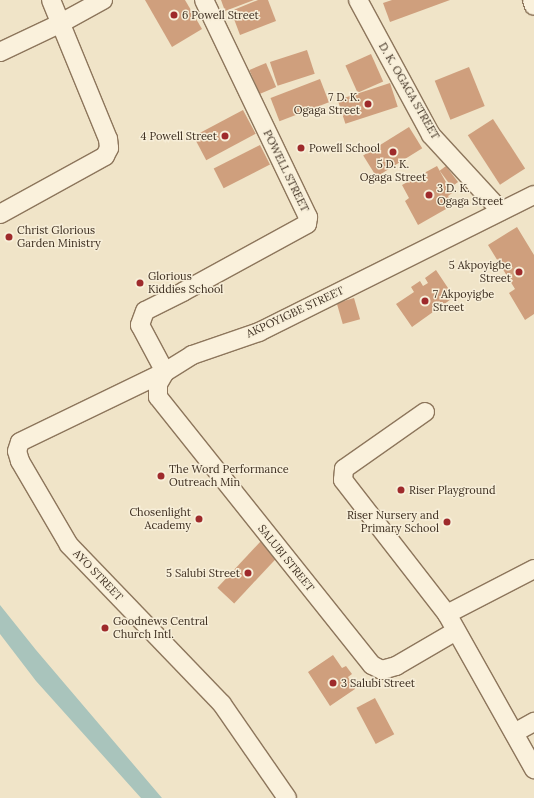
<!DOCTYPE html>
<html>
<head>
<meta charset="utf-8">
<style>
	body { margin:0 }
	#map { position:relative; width:534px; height:798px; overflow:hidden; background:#f0e4c8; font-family:Lora,serif }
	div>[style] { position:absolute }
	.water>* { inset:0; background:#a9c4bc }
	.building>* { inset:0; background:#cf9f7d; transform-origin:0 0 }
	.roads { filter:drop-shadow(1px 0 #8d765c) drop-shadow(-1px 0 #8d765c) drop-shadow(0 1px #8d765c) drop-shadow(0 -1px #8d765c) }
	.minor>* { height:18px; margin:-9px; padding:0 9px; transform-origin:9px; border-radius:9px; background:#faf1dc }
	.dots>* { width:11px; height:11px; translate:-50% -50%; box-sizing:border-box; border:2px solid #f7eed8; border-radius:50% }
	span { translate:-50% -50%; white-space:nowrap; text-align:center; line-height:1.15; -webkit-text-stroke:3px #f7eed8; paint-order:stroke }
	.poi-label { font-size:11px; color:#3d2e20 }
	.left { translate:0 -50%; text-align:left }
	.right { translate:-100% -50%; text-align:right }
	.street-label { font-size:11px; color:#3d2e20 }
</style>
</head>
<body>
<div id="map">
	<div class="water">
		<div style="clip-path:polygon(0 605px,36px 650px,162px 798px,141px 798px,36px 681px,0 634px)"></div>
	</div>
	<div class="building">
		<div style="clip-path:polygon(145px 0,185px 0,202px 29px,172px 47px)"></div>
		<div style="clip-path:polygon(221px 0,254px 0,225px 11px)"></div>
		<div style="clip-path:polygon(258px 0,268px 0,276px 21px,240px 35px,231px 11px)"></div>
		<div style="clip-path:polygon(392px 0,450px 0,390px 22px,383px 3px)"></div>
		<div style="left:307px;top:50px;width:25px;height:39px;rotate:72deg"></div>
		<div style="left:371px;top:54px;width:30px;height:28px;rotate:66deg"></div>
		<div style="left:266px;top:63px;width:26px;height:18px;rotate:67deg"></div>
		<div style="left:469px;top:67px;width:42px;height:37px;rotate:68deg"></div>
		<div style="left:320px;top:79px;width:25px;height:53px;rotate:69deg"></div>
		<div style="left:390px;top:83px;width:25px;height:55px;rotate:72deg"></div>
		<div style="left:243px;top:110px;width:27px;height:56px;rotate:62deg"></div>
		<div style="left:493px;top:119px;width:59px;height:30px;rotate:57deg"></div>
		<div style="left:409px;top:127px;width:25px;height:54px;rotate:58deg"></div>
		<div style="left:260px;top:145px;width:22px;height:52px;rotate:63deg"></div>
		<div style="clip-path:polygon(437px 166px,452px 193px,448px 196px,453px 205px,418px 225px,405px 201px,409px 198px,402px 185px)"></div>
		<div style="left:446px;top:166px;width:20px;height:8px;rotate:53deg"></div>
		<div style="clip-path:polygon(517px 227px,534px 255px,534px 314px,525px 320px,509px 293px,515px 289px,488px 245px)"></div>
		<div style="clip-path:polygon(436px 270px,454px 297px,412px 327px,396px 304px,414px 292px,411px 287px,420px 281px,423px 286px,428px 283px,425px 278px)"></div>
		<div style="left:354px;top:298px;width:22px;height:18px;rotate:74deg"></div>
		<div style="left:261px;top:541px;width:23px;height:64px;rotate:43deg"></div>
		<div style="clip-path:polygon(333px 655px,342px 668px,346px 666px,352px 674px,348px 677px,355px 689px,330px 706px,308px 672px)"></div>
		<div style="left:375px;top:698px;width:41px;height:21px;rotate:62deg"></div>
	</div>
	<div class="roads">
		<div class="minor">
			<div style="left:204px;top:0;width:241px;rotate:64.4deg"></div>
			<div style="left:308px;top:217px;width:7px;rotate:98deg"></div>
			<div style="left:307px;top:224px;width:141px;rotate:151.3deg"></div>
			<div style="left:183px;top:292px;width:42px;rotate:153.4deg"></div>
			<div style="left:145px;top:311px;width:15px;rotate:110deg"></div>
			<div style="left:140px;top:325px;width:53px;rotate:62deg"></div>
			<div style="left:165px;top:372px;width:14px;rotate:120deg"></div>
			<div style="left:158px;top:384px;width:13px;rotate:90deg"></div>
			<div style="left:158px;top:397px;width:343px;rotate:51.4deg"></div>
			<div style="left:372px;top:665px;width:11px;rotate:27deg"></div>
			<div style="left:382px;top:670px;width:15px;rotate:-16deg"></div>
			<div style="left:396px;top:666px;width:69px;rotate:-30.3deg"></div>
			<div style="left:358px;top:0;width:153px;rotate:61.6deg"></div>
			<div style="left:431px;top:135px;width:103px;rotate:47.4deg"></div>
			<div style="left:532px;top:0;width:6px;rotate:72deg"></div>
			<div style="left:0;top:52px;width:68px;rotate:-25.4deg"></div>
			<div style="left:61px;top:23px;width:48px;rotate:-28.7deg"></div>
			<div style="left:0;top:214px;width:120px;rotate:-28.9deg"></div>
			<div style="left:105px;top:156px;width:9px;rotate:-63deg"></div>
			<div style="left:109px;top:148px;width:9px;rotate:-96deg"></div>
			<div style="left:108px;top:139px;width:150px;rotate:-112.3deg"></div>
			<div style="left:425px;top:412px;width:99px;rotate:144.9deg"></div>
			<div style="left:344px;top:469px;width:11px;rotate:95deg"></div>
			<div style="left:343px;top:480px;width:170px;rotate:52.2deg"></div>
			<div style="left:447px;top:614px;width:178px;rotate:60.7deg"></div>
			<div style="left:447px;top:614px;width:98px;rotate:-27.3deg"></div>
			<div style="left:514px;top:733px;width:23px;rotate:-29deg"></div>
			<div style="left:287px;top:798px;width:114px;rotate:-124.7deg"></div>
			<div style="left:222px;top:704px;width:221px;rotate:-133.9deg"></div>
			<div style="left:69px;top:545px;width:97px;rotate:-120.3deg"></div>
			<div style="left:20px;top:461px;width:10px;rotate:-107deg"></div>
			<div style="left:17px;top:451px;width:9px;rotate:-72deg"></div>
			<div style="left:20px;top:442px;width:161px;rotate:-25.8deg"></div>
			<div style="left:165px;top:372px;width:32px;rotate:-32deg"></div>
			<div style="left:192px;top:355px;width:71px;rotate:-18.9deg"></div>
			<div style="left:259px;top:332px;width:307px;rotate:-26.5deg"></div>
		</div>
	</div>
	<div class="dots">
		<div style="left:174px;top:15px;background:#9e2a2b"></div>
		<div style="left:368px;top:104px;background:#9e2a2b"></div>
		<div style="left:225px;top:136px;background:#9e2a2b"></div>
		<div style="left:301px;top:148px;background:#9e2a2b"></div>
		<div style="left:393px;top:152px;background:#9e2a2b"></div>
		<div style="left:429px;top:195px;background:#9e2a2b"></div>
		<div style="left:9px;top:237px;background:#9e2a2b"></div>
		<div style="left:519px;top:272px;background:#9e2a2b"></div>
		<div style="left:140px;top:283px;background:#9e2a2b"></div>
		<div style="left:425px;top:301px;background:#9e2a2b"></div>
		<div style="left:161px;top:476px;background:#9e2a2b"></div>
		<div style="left:401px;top:490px;background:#9e2a2b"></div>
		<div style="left:199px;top:519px;background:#9e2a2b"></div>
		<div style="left:447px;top:522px;background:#9e2a2b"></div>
		<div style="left:248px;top:573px;background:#9e2a2b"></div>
		<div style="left:105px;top:628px;background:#9e2a2b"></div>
		<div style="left:333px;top:683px;background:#9e2a2b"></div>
	</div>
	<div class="poi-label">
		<span class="left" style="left:182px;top:15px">6 Powell Street</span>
		<span class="right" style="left:360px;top:104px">7 D. K.<br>Ogaga Street</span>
		<span class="right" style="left:217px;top:136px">4 Powell Street</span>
		<span class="left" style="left:309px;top:148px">Powell School</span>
		<span style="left:393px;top:171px">5 D. K.<br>Ogaga Street</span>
		<span class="left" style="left:437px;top:195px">3 D. K.<br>Ogaga Street</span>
		<span class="left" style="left:17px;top:237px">Christ Glorious<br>Garden Ministry</span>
		<span class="right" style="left:511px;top:272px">5 Akpoyigbe<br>Street</span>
		<span class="left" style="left:148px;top:283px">Glorious<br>Kiddies School</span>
		<span class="left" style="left:433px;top:301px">7 Akpoyigbe<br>Street</span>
		<span class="left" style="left:169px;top:476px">The Word Performance<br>Outreach Min</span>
		<span class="left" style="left:409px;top:490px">Riser Playground</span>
		<span class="right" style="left:191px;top:519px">Chosenlight<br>Academy</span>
		<span class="right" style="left:439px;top:522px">Riser Nursery and<br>Primary School</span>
		<span class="right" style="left:240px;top:573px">5 Salubi Street</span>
		<span class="left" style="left:113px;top:628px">Goodnews Central<br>Church Intl.</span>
		<span class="left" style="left:341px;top:683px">3 Salubi Street</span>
	</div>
	<div class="street-label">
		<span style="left:409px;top:91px;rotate:60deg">D. K. OGAGA STREET</span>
		<span style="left:286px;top:171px;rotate:64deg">POWELL STREET</span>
		<span style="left:295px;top:312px;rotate:-25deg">AKPOYIGBE STREET</span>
		<span style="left:286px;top:558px;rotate:51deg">SALUBI STREET</span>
		<span style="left:98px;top:575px;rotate:46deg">AYO STREET</span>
	</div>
</div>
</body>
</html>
